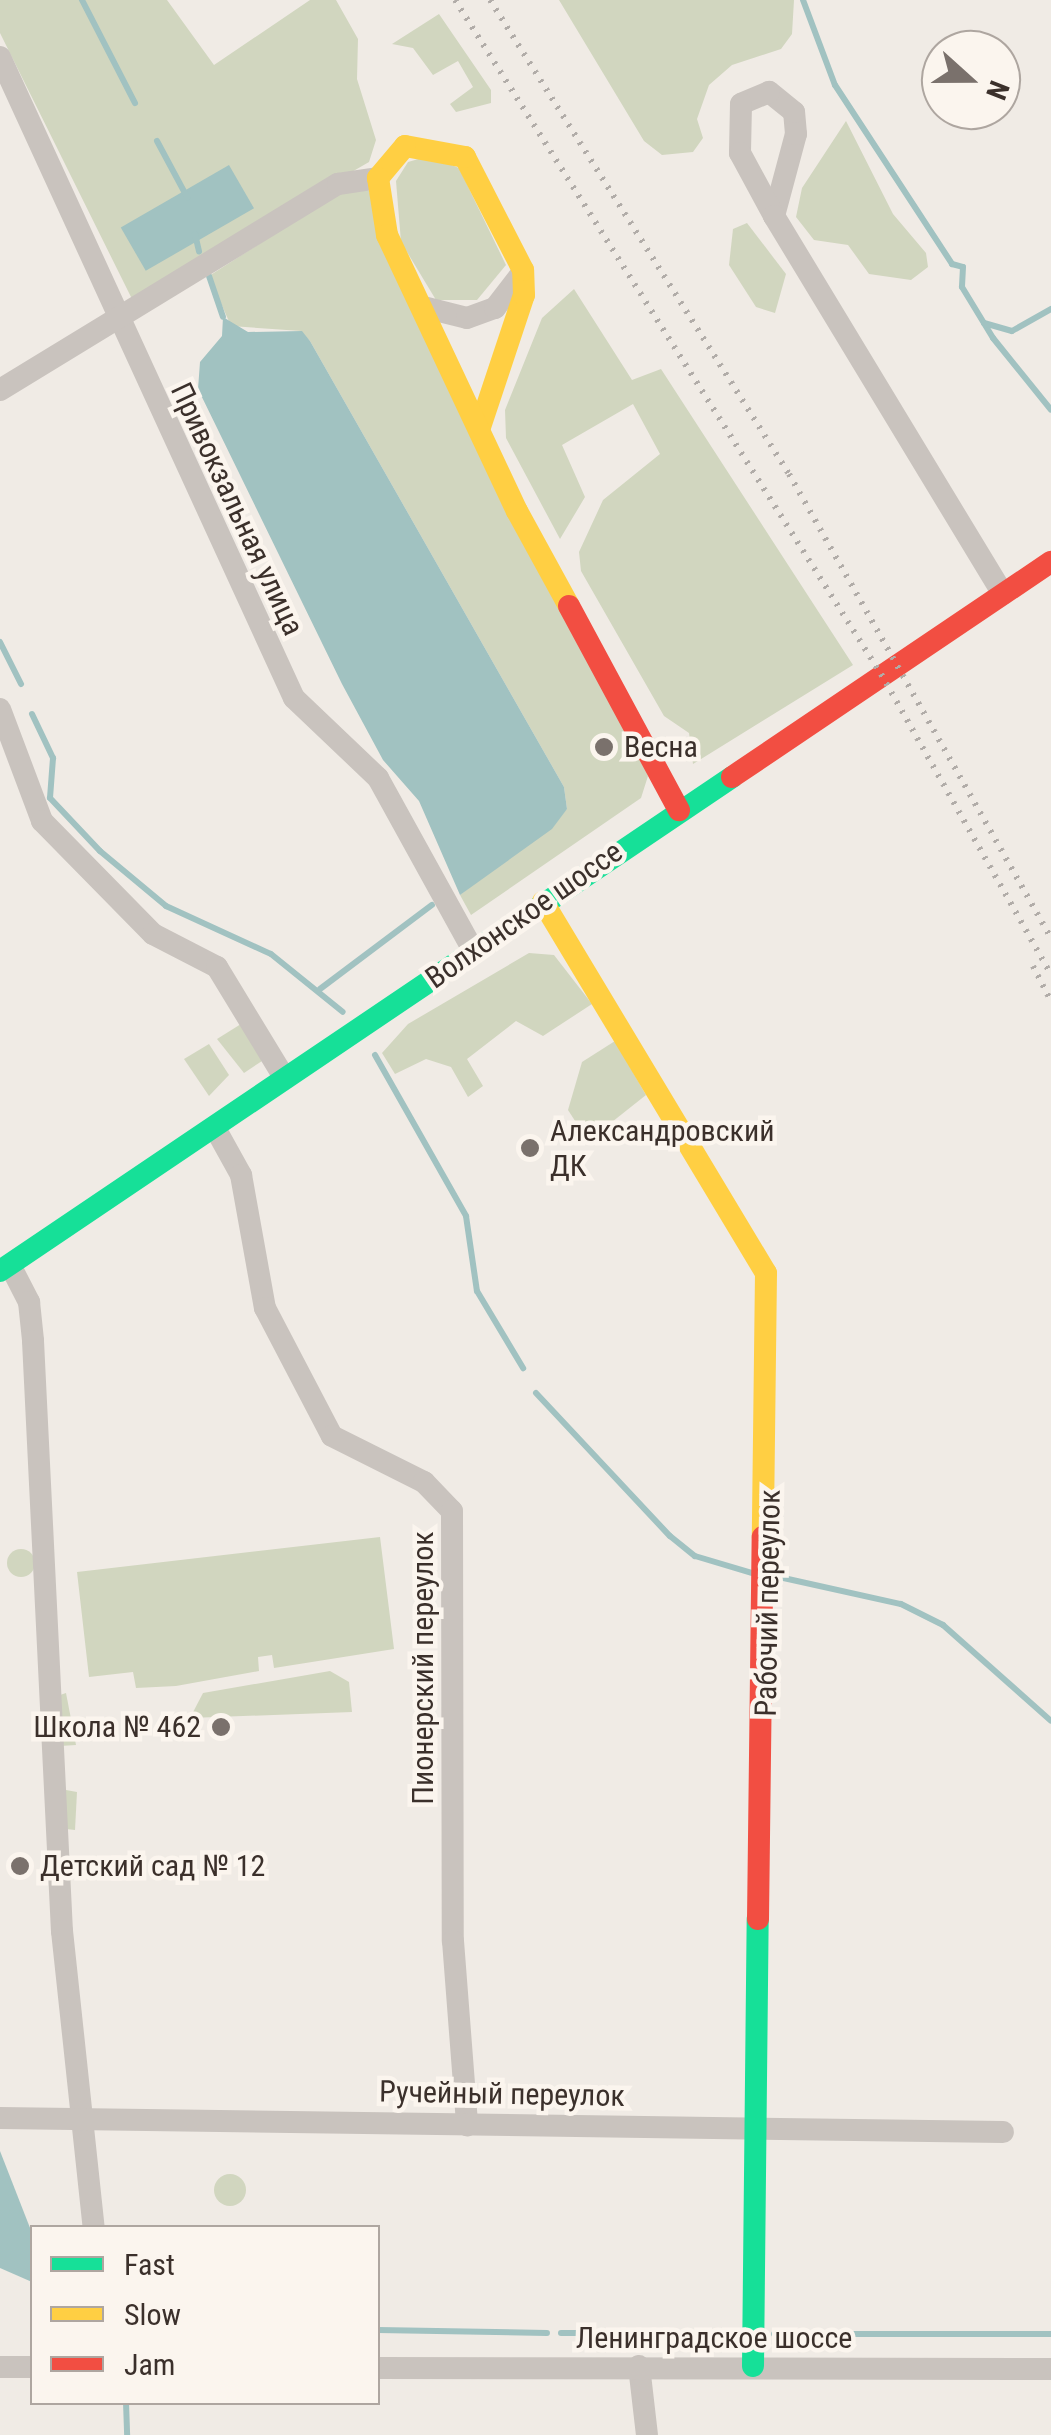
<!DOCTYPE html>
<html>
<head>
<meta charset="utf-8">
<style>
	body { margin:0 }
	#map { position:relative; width:1051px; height:2435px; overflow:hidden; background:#f0ebe5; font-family:"Roboto Condensed",sans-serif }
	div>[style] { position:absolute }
	.green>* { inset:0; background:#d1d6bf }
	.round { border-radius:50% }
	.water>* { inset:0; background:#a1c2c1; transform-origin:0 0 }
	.stream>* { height:6px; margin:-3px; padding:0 3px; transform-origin:3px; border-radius:3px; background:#a1c2c1 }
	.street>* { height:22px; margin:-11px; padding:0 11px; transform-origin:11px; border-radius:11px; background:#c9c3be }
	.fast>* { height:22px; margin:-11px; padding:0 11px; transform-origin:11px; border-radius:11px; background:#16e098 }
	.slow>* { height:22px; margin:-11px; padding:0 11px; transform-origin:11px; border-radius:11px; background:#ffcf43 }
	.jam>* { height:22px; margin:-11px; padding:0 11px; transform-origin:11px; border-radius:11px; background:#f24e42 }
	.rail>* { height:6px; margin-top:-3px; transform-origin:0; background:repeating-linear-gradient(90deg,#b1aca8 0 2.5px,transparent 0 10.5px) }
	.dots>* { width:28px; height:28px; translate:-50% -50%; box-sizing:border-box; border:5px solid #fbf5ee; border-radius:50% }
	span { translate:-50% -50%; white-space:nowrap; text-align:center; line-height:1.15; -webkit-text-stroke:9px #fbf5ee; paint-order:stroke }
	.street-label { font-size:30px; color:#3b302b }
	.poi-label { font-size:30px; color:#3b302b }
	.left { translate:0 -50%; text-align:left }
	.right { translate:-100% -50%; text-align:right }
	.legend { position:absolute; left:30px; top:2225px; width:350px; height:180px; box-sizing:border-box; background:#fbf5ee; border:2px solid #aea6a0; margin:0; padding:12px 18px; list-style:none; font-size:30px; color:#3b302b }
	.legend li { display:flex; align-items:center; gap:20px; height:50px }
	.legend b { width:50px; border:2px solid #aea6a0 }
	.north { position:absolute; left:921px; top:30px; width:100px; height:100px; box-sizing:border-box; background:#fbf5ee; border:2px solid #aea6a0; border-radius:50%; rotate:111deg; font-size:28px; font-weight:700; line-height:40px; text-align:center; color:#3b302b }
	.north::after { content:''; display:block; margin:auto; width:35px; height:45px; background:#7a716c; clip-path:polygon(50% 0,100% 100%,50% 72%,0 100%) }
</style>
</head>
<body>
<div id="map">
	<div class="green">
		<div style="clip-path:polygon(0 0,167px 0,214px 65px,310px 0,336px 0,358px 39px,357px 79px,376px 140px,369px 162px,132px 299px,0 33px)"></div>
		<div style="clip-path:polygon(559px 0,794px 0,792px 34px,781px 49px,732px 65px,709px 85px,697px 119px,703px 138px,693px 152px,662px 155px,644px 141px)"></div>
		<div style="clip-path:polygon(439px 14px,491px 90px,491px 103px,456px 112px,450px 104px,473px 87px,458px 61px,433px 75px,413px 48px,392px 44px)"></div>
		<div style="clip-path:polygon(846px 121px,893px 214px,926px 253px,928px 267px,911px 280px,869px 274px,848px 245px,814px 240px,796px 217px,802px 188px)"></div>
		<div style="clip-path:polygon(429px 156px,459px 168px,506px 265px,477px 300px,436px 300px,401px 242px,396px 181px,408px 162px)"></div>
		<div style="clip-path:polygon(366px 185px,648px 776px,641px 798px,471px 915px,460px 895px,567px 809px,564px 787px,310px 341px,301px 331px,231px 326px,209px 276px,348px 187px)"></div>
		<div style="clip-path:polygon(747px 223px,786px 274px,775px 313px,756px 307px,729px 265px,733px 229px)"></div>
		<div style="clip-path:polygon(574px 289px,632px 380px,661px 369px,853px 665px,693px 764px,689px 733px,664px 716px,581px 571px,579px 552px,603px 500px,660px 454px,633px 404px,562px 445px,585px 497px,560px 539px,506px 438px,505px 410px,542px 318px)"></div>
		<div style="clip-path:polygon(529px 953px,554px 955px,592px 1004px,543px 1036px,516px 1021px,467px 1059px,483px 1086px,468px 1097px,451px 1067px,426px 1059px,395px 1074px,382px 1053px,408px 1024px)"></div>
		<div style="clip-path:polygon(241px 1024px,262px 1061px,244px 1073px,217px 1039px)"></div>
		<div style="clip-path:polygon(615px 1041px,646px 1095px,588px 1141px,568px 1110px,582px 1062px)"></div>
		<div style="clip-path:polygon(209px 1044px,229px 1075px,209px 1096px,184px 1059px)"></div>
		<div style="clip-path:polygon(380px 1537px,394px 1649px,274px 1668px,272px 1655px,258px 1657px,259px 1671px,176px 1686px,136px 1688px,133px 1672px,89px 1677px,77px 1572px)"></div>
		<div class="round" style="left:7px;top:1549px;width:28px;height:28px"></div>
		<div style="clip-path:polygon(330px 1671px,349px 1682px,352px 1712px,190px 1718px,203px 1693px)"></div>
		<div style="clip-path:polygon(66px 1693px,76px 1745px,60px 1746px,60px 1695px)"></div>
		<div style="clip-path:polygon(66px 1790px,77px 1792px,75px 1830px,66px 1829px)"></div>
		<div class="round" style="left:214px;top:2174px;width:32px;height:32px"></div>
	</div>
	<div class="water">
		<div style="left:229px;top:165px;width:50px;height:125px;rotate:60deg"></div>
		<div style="clip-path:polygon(223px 317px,248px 332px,302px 331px,310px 341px,564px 787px,567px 809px,552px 829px,460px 895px,419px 801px,383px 760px,342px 684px,198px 389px,200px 362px,222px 336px)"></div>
		<div style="clip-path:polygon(0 2151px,32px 2233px,32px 2282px,0 2268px)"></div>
	</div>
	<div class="stream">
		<div style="left:82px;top:0;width:116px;rotate:62.8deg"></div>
		<div style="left:803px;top:0;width:91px;rotate:69.4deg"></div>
		<div style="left:835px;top:85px;width:214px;rotate:56.8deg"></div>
		<div style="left:952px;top:264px;width:11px;rotate:15deg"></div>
		<div style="left:963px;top:267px;width:20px;rotate:93deg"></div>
		<div style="left:962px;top:287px;width:60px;rotate:58.7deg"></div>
		<div style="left:993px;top:338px;width:92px;rotate:51.1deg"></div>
		<div style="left:157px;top:141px;width:64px;rotate:61.8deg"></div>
		<div style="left:195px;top:234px;width:18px;rotate:77deg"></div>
		<div style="left:209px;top:276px;width:43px;rotate:71.1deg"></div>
		<div style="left:984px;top:323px;width:29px;rotate:16deg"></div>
		<div style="left:1012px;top:331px;width:45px;rotate:-29.4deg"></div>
		<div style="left:0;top:642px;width:47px;rotate:63.4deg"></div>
		<div style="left:32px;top:714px;width:49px;rotate:64.5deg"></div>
		<div style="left:53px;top:758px;width:40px;rotate:94.3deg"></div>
		<div style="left:50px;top:798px;width:73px;rotate:46.7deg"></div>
		<div style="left:100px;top:851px;width:86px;rotate:39.8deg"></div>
		<div style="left:166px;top:906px;width:115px;rotate:24.6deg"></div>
		<div style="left:271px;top:954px;width:92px;rotate:38.9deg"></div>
		<div style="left:320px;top:989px;width:140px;rotate:-36.9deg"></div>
		<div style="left:375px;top:1055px;width:185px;rotate:60.5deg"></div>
		<div style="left:466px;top:1216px;width:76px;rotate:81.7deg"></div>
		<div style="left:477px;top:1291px;width:90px;rotate:59.1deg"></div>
		<div style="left:536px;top:1393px;width:196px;rotate:46.9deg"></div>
		<div style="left:670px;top:1536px;width:32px;rotate:39deg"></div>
		<div style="left:695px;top:1556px;width:59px;rotate:16.6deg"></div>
		<div style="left:779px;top:1577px;width:125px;rotate:12.5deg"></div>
		<div style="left:901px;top:1604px;width:47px;rotate:26.6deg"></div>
		<div style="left:943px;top:1625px;width:144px;rotate:41.6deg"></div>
		<div style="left:378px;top:2330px;width:169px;rotate:1deg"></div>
		<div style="left:561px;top:2333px;width:132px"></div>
		<div style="left:703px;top:2333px;width:27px"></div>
		<div style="left:774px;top:2334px;width:277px"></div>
		<div style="left:126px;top:2402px;width:33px;rotate:88deg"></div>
	</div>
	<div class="street">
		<div style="left:0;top:57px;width:705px;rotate:65.36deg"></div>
		<div style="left:294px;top:698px;width:116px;rotate:43.6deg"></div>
		<div style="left:378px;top:778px;width:196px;rotate:61.1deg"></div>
		<div style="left:774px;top:216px;width:85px;rotate:-75deg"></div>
		<div style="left:796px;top:134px;width:22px;rotate:-95deg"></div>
		<div style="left:794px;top:112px;width:32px;rotate:-141deg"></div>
		<div style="left:769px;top:92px;width:30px;rotate:157deg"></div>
		<div style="left:741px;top:104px;width:49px;rotate:91.2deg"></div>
		<div style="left:740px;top:153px;width:72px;rotate:61.6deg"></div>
		<div style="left:774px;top:216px;width:442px;rotate:58.8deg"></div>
		<div style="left:423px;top:307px;width:45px;rotate:14deg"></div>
		<div style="left:467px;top:318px;width:30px;rotate:-20deg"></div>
		<div style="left:495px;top:308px;width:44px;rotate:-52.4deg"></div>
		<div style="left:0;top:390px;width:396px;rotate:-31.4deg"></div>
		<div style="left:338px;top:184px;width:40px;rotate:-8.5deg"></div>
		<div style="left:0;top:709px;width:120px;rotate:69.4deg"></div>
		<div style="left:42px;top:821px;width:158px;rotate:45.5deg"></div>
		<div style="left:153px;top:934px;width:72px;rotate:27.3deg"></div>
		<div style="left:217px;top:967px;width:129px;rotate:58.7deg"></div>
		<div style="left:215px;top:1128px;width:54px;rotate:61deg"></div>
		<div style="left:241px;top:1175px;width:135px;rotate:79.8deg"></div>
		<div style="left:265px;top:1308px;width:144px;rotate:62.4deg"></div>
		<div style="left:332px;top:1436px;width:103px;rotate:26.6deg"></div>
		<div style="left:424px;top:1482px;width:40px;rotate:46deg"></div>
		<div style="left:452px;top:1511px;width:430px;rotate:89.9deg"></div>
		<div style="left:453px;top:1941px;width:185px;rotate:85.6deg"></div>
		<div style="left:10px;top:1265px;width:42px;rotate:62.8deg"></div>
		<div style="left:29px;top:1302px;width:39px;rotate:84deg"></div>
		<div style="left:33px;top:1341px;width:591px;rotate:87.19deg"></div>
		<div style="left:62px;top:1931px;width:299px;rotate:83.9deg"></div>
		<div style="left:0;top:2118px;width:1003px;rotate:0.8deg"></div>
		<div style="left:639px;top:2366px;width:69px;rotate:83.4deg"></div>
		<div style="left:0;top:2367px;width:32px"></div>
		<div style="left:378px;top:2368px;width:673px;rotate:0.09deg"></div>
	</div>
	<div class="fast">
		<div style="left:0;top:1271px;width:883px;rotate:-34.01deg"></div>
		<div style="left:753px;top:2366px;width:447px;rotate:-89.4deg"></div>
	</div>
	<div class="slow">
		<div style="left:480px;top:427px;width:139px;rotate:-71.6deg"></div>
		<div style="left:524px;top:295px;width:25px;rotate:-92deg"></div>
		<div style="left:523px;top:270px;width:127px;rotate:-117.2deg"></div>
		<div style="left:465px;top:157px;width:61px;rotate:-169.6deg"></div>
		<div style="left:405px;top:146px;width:42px;rotate:130.2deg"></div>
		<div style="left:378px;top:178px;width:58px;rotate:81deg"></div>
		<div style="left:387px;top:235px;width:305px;rotate:64.8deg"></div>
		<div style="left:517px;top:511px;width:108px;rotate:61.3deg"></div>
		<div style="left:543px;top:902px;width:433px;rotate:59deg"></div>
		<div style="left:766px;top:1273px;width:264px;rotate:90.7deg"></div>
	</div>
	<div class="jam">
		<div style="left:569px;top:606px;width:232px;rotate:61.7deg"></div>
		<div style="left:732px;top:777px;width:385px;rotate:-34deg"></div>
		<div style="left:758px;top:1919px;width:382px;rotate:-89.3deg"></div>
	</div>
	<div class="rail">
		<div style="left:455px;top:0;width:797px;rotate:57.71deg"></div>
		<div style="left:881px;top:674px;width:346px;rotate:60.5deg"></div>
		<div style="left:490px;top:0;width:560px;rotate:57.76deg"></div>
		<div style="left:789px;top:474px;width:533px;rotate:60.55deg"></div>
		<div style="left:1033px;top:966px;width:39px;rotate:63deg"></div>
	</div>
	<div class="dots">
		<div style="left:604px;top:747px;background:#7a716c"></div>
		<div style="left:530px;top:1148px;background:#7a716c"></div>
		<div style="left:221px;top:1727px;background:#7a716c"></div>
		<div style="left:20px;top:1866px;background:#7a716c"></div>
	</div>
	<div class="street-label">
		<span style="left:237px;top:509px;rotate:65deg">Привокзальная улица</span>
		<span style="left:524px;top:915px;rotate:-35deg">Волхонское шоссе</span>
		<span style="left:768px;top:1603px;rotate:-89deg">Рабочий переулок</span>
		<span style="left:423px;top:1668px;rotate:-90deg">Пионерский переулок</span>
		<span style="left:502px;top:2094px;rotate:1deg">Ручейный переулок</span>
		<span style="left:714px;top:2338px">Ленинградское шоссе</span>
	</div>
	<div class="poi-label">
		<span class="left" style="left:624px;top:747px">Весна</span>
		<span class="left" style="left:550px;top:1148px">Александровский<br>ДК</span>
		<span class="right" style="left:201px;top:1727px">Школа № 462</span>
		<span class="left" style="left:40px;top:1866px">Детский сад № 12</span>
	</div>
	<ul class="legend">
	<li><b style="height:12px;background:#16e098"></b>Fast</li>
	<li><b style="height:12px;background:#ffcf43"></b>Slow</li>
	<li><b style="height:12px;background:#f24e42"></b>Jam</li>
	</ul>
	<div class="north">N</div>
</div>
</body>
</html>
